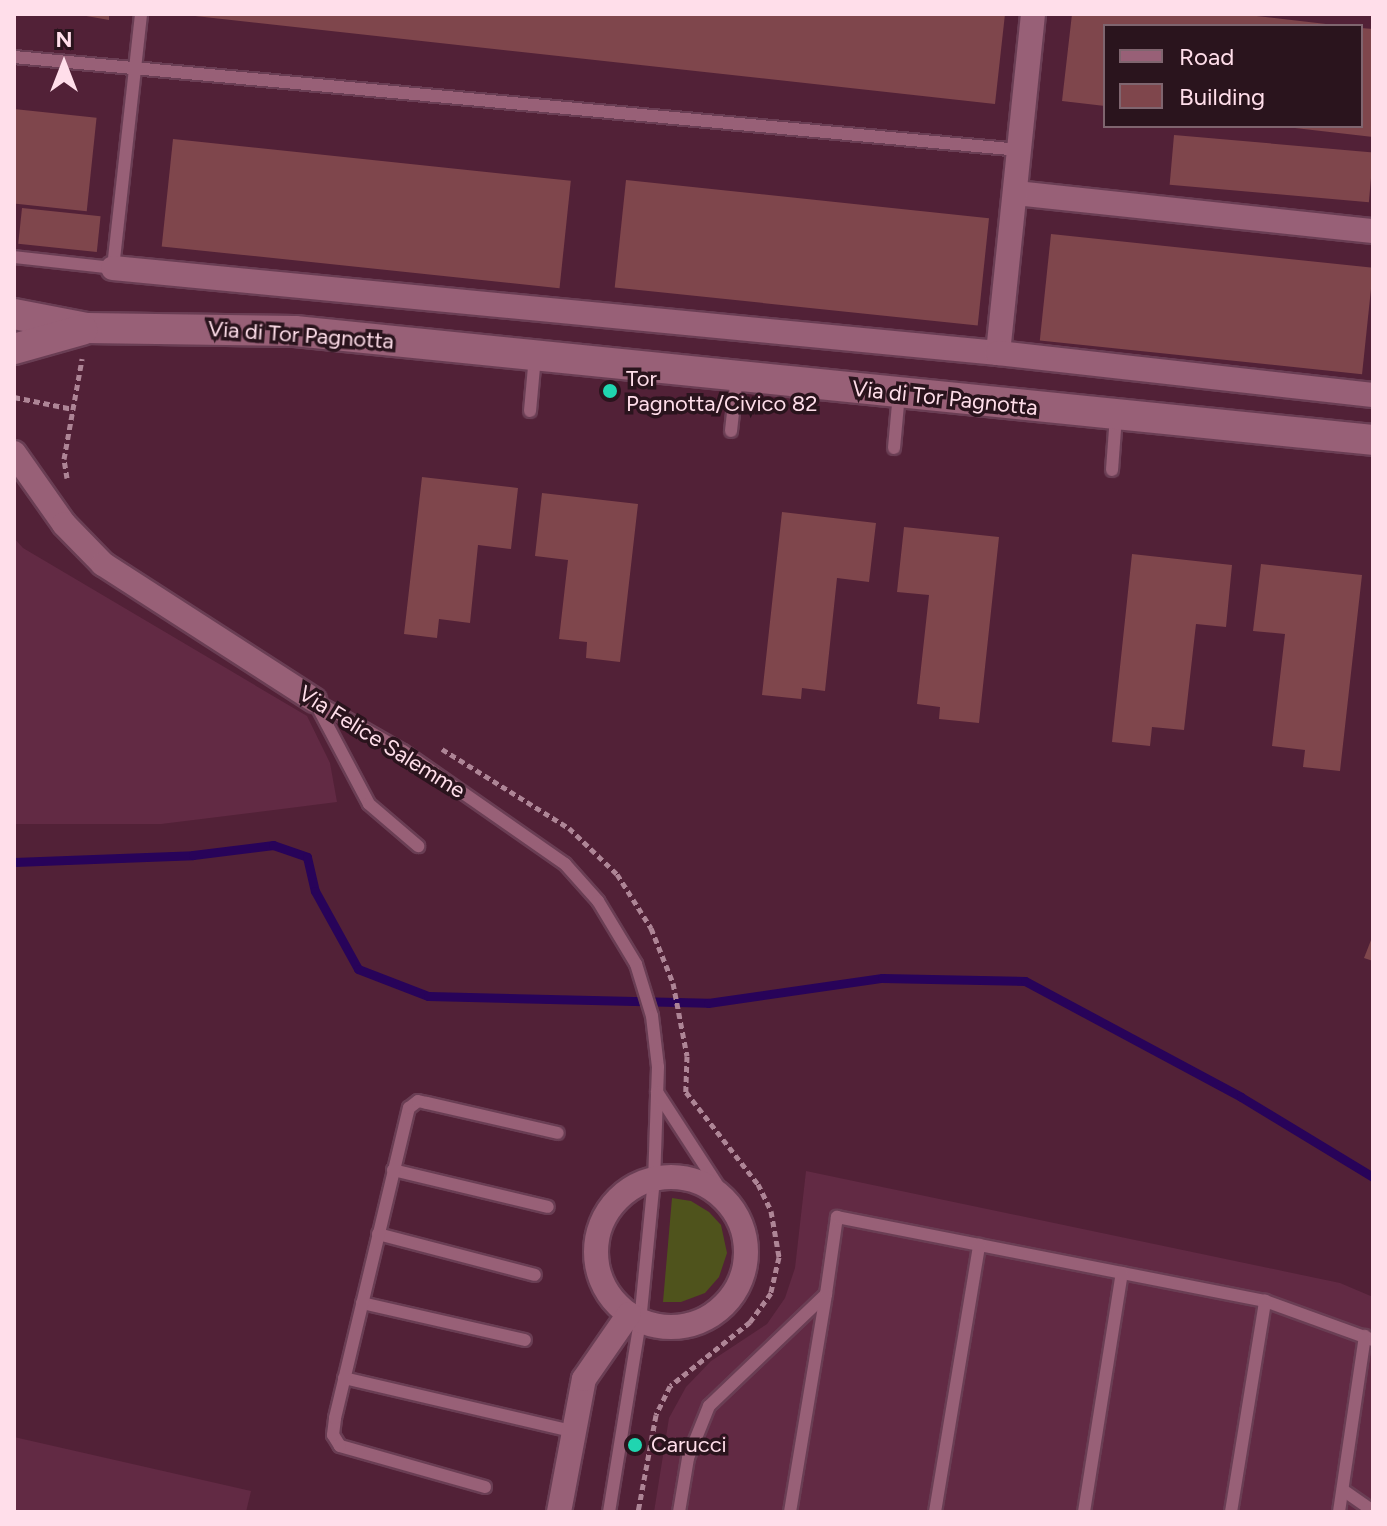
<!DOCTYPE html>
<html>
<head>
<meta charset="utf-8">
<style>
	body { margin:0 }
	#map { position:relative; width:1387px; height:1526px; overflow:hidden; background:#522137; font-family:Figtree,sans-serif }
	div>[style] { position:absolute }
	.built>* { inset:0; background:#622a44 }
	.green>* { inset:0; background:#4f531c }
	.stream>* { height:9px; margin:-4.5px; padding:0 4.5px; transform-origin:4.5px; border-radius:4.5px; background:#280359 }
	.building>* { inset:0; background:#7f464c; transform-origin:0 0 }
	.path>* { height:5px; margin-top:-2.5px; transform-origin:0; background:repeating-linear-gradient(90deg,#ae8596 0 6px,transparent 0 10px) }
	.roads { filter:drop-shadow(2px 0 #6a3e54) drop-shadow(-2px 0 #6a3e54) drop-shadow(0 2px #6a3e54) drop-shadow(0 -2px #6a3e54) }
	.service>* { height:12px; margin:-6px; padding:0 6px; transform-origin:6px; border-radius:6px; background:#986077 }
	.minor>* { height:24px; margin:-12px; padding:0 12px; transform-origin:12px; border-radius:12px; background:#986077 }
	.minor>.ring { margin:-12px; padding:0; box-sizing:content-box; background:none; border:24px solid #986077; border-radius:50% }
	.tertiary>* { height:30px; margin:-15px; padding:0 15px; transform-origin:15px; border-radius:15px; background:#986077 }
	.dots>* { width:22px; height:22px; translate:-50% -50%; box-sizing:border-box; border:4px solid #2a141d; border-radius:50% }
	span { translate:-50% -50%; white-space:nowrap; text-align:center; line-height:1.15; -webkit-text-stroke:7px #2a141d; paint-order:stroke }
	.street-label { font-size:22px; color:#ffdeea }
	.poi-label { font-size:22px; color:#ffdeea }
	.left { translate:0 -50%; text-align:left }
	.frame { position:absolute; inset:0; border:16px solid #ffdeea; pointer-events:none }
	.legend { position:absolute; left:1103px; top:24px; width:260px; height:104px; box-sizing:border-box; background:#2a141d; border:2px solid #7f656f; margin:0; padding:10px 14px; list-style:none; font-size:24px; color:#ffdeea }
	.legend li { display:flex; align-items:center; gap:16px; height:40px }
	.legend b { width:40px; border:2px solid #7f656f }
	.north { position:absolute; left:24px; top:24px; width:80px; height:80px; -webkit-text-stroke:6px #2a141d; paint-order:stroke; rotate:0deg; font-size:22px; font-weight:700; line-height:32px; text-align:center; color:#ffdeea }
	.north::after { content:''; display:block; margin:auto; width:28px; height:36px; background:#ffdeea; clip-path:polygon(50% 0,100% 100%,50% 72%,0 100%) }
</style>
</head>
<body>
<div id="map">
	<div class="built">
		<div style="clip-path:polygon(14px 538px,23px 548px,307px 716px,330px 763px,337px 802px,161px 824px,14px 824px)"></div>
		<div style="clip-path:polygon(806px 1171px,1340px 1283px,1373px 1297px,1373px 1512px,654px 1512px,669px 1418px,686px 1387px,711px 1361px,767px 1324px,785px 1298px,795px 1268px)"></div>
		<div style="clip-path:polygon(14px 1437px,251px 1491px,246px 1512px,14px 1512px)"></div>
	</div>
	<div class="green">
		<div style="clip-path:polygon(672px 1198px,691px 1201px,709px 1212px,721px 1225px,727px 1253px,719px 1277px,705px 1293px,681px 1302px,663px 1302px)"></div>
	</div>
	<div class="stream">
		<div style="left:14px;top:862px;width:179px;rotate:-2.2deg"></div>
		<div style="left:193px;top:855px;width:81px;rotate:-7.1deg"></div>
		<div style="left:273px;top:845px;width:36px;rotate:19deg"></div>
		<div style="left:307px;top:857px;width:35px;rotate:77deg"></div>
		<div style="left:315px;top:891px;width:89px;rotate:61.1deg"></div>
		<div style="left:358px;top:969px;width:75px;rotate:21.1deg"></div>
		<div style="left:428px;top:996px;width:280px;rotate:1.4deg"></div>
		<div style="left:708px;top:1003px;width:176px;rotate:-8.2deg"></div>
		<div style="left:882px;top:978px;width:143px;rotate:1.2deg"></div>
		<div style="left:1025px;top:981px;width:245px;rotate:28.2deg"></div>
		<div style="left:1241px;top:1097px;width:154px;rotate:31.2deg"></div>
	</div>
	<div class="building">
		<div style="clip-path:polygon(75px 14px,109px 14px,109px 20px)"></div>
		<div style="clip-path:polygon(177px 14px,1005px 14px,995px 104px)"></div>
		<div style="clip-path:polygon(1072px 14px,1239px 14px,1326px 24px,1105px 26px,1105px 106px,1062px 101px)"></div>
		<div style="clip-path:polygon(1361px 28px,1373px 29px,1373px 137px,1295px 128px,1361px 126px)"></div>
		<div style="left:14px;top:109px;width:83px;height:94px;rotate:6deg"></div>
		<div style="left:1174px;top:135px;width:200px;height:50px;rotate:5deg"></div>
		<div style="left:173px;top:139px;width:400px;height:108px;rotate:6deg"></div>
		<div style="left:626px;top:180px;width:365px;height:108px;rotate:6deg"></div>
		<div style="left:22px;top:208px;width:79px;height:36px;rotate:6deg"></div>
		<div style="left:1051px;top:234px;width:324px;height:107px;rotate:6deg"></div>
		<div style="clip-path:polygon(422px 477px,518px 488px,511px 549px,478px 545px,470px 623px,439px 619px,437px 638px,404px 634px)"></div>
		<div style="clip-path:polygon(542px 493px,638px 504px,620px 662px,586px 658px,587px 642px,559px 639px,568px 560px,535px 556px)"></div>
		<div style="clip-path:polygon(782px 512px,876px 523px,869px 582px,837px 578px,825px 691px,802px 688px,801px 699px,762px 695px)"></div>
		<div style="clip-path:polygon(904px 527px,999px 537px,979px 723px,939px 719px,940px 707px,917px 704px,929px 595px,897px 592px)"></div>
		<div style="clip-path:polygon(1132px 554px,1232px 565px,1226px 627px,1196px 624px,1184px 730px,1152px 727px,1150px 746px,1112px 742px)"></div>
		<div style="clip-path:polygon(1261px 564px,1362px 575px,1340px 771px,1303px 767px,1305px 750px,1272px 746px,1285px 634px,1253px 631px)"></div>
		<div style="clip-path:polygon(1373px 935px,1373px 961px,1364px 958px)"></div>
	</div>
	<div class="path">
		<div style="left:14px;top:397px;width:60px;rotate:11.5deg"></div>
		<div style="left:67px;top:478px;width:19px;rotate:-99deg"></div>
		<div style="left:64px;top:459px;width:102px;rotate:-79.8deg"></div>
		<div style="left:442px;top:749px;width:150px;rotate:31.9deg"></div>
		<div style="left:569px;top:828px;width:66px;rotate:43.8deg"></div>
		<div style="left:617px;top:874px;width:64px;rotate:57.8deg"></div>
		<div style="left:651px;top:928px;width:59px;rotate:68.2deg"></div>
		<div style="left:673px;top:983px;width:74px;rotate:79.1deg"></div>
		<div style="left:687px;top:1056px;width:36px;rotate:92deg"></div>
		<div style="left:686px;top:1092px;width:117px;rotate:52deg"></div>
		<div style="left:758px;top:1184px;width:30px;rotate:64deg"></div>
		<div style="left:771px;top:1211px;width:47px;rotate:80.1deg"></div>
		<div style="left:779px;top:1257px;width:37px;rotate:103deg"></div>
		<div style="left:771px;top:1293px;width:36px;rotate:126deg"></div>
		<div style="left:750px;top:1322px;width:102px;rotate:141.3deg"></div>
		<div style="left:670px;top:1386px;width:32px;rotate:116deg"></div>
		<div style="left:656px;top:1415px;width:99px;rotate:100.5deg"></div>
	</div>
	<div class="roads">
		<div class="service">
			<div style="left:14px;top:57px;width:1010px;rotate:5.28deg"></div>
			<div style="left:14px;top:257px;width:100px;rotate:6.3deg"></div>
			<div style="left:113px;top:268px;width:256px;rotate:-83.7deg"></div>
			<div style="left:530px;top:411px;width:55px;rotate:-84.8deg"></div>
			<div style="left:731px;top:431px;width:54px;rotate:-83.7deg"></div>
			<div style="left:894px;top:448px;width:55px;rotate:-84.8deg"></div>
			<div style="left:1112px;top:470px;width:55px;rotate:-85.8deg"></div>
			<div style="left:314px;top:700px;width:103px;rotate:29.8deg"></div>
			<div style="left:403px;top:751px;width:198px;rotate:34.9deg"></div>
			<div style="left:565px;top:864px;width:50px;rotate:48.3deg"></div>
			<div style="left:598px;top:901px;width:74px;rotate:58.9deg"></div>
			<div style="left:636px;top:964px;width:54px;rotate:72.9deg"></div>
			<div style="left:652px;top:1016px;width:51px;rotate:83.3deg"></div>
			<div style="left:658px;top:1067px;width:112px;rotate:92deg"></div>
			<div style="left:654px;top:1179px;width:143px;rotate:95.6deg"></div>
			<div style="left:640px;top:1321px;width:193px;rotate:99.2deg"></div>
			<div style="left:315px;top:702px;width:115px;rotate:62.1deg"></div>
			<div style="left:369px;top:804px;width:65px;rotate:40.6deg"></div>
			<div style="left:657px;top:1092px;width:140px;rotate:57deg"></div>
			<div style="left:393px;top:1170px;width:159px;rotate:13.4deg"></div>
			<div style="left:378px;top:1234px;width:162px;rotate:14.6deg"></div>
			<div style="left:362px;top:1303px;width:167px;rotate:12.8deg"></div>
			<div style="left:344px;top:1378px;width:234px;rotate:13.1deg"></div>
			<div style="left:485px;top:1487px;width:151px;rotate:-164.2deg"></div>
			<div style="left:340px;top:1446px;width:13px;rotate:-122deg"></div>
			<div style="left:333px;top:1435px;width:17px;rotate:-83deg"></div>
			<div style="left:335px;top:1418px;width:319px;rotate:-76.6deg"></div>
			<div style="left:409px;top:1108px;width:11px;rotate:-38deg"></div>
			<div style="left:418px;top:1101px;width:9px;rotate:13deg"></div>
			<div style="left:427px;top:1103px;width:134px;rotate:12.9deg"></div>
			<div style="left:1343px;top:1490px;width:37px;rotate:35deg"></div>
			<div style="left:679px;top:1512px;width:55px;rotate:-80.5deg"></div>
			<div style="left:688px;top:1458px;width:56px;rotate:-68deg"></div>
			<div style="left:709px;top:1406px;width:162px;rotate:-43.7deg"></div>
			<div style="left:826px;top:1294px;width:78px;rotate:-81.9deg"></div>
			<div style="left:837px;top:1217px;width:436px;rotate:11.1deg"></div>
			<div style="left:1265px;top:1301px;width:115px;rotate:19.9deg"></div>
			<div style="left:790px;top:1512px;width:221px;rotate:-80.6deg"></div>
			<div style="left:935px;top:1512px;width:271px;rotate:-80.6deg"></div>
			<div style="left:1084px;top:1512px;width:242px;rotate:-81deg"></div>
			<div style="left:1231px;top:1512px;width:214px;rotate:-80.8deg"></div>
			<div style="left:1339px;top:1512px;width:178px;rotate:-81.6deg"></div>
		</div>
		<div class="minor">
			<div style="left:1016px;top:193px;width:359px;rotate:6.1deg"></div>
			<div style="left:113px;top:268px;width:889px;rotate:5.49deg"></div>
			<div style="left:998px;top:353px;width:341px;rotate:-84.1deg"></div>
			<div style="left:998px;top:353px;width:377px;rotate:6.4deg"></div>
			<div style="left:14px;top:453px;width:87px;rotate:54.8deg"></div>
			<div style="left:64px;top:524px;width:56px;rotate:45.7deg"></div>
			<div style="left:103px;top:564px;width:251px;rotate:32.8deg"></div>
			<div class="ring" style="left:596px;top:1177px;width:126px;height:126px"></div>
			<div style="left:559px;top:1512px;width:135px;rotate:-79.4deg"></div>
			<div style="left:584px;top:1379px;width:79px;rotate:-55.3deg"></div>
		</div>
		<div class="tertiary">
			<div style="left:14px;top:314px;width:74px;rotate:10.9deg"></div>
			<div style="left:87px;top:328px;width:208px;rotate:0.8deg"></div>
			<div style="left:295px;top:331px;width:1083px;rotate:5.77deg"></div>
			<div style="left:14px;top:349px;width:71px;rotate:-15.6deg"></div>
		</div>
	</div>
	<div class="dots">
		<div style="left:610px;top:391px;background:#20d5b0"></div>
		<div style="left:635px;top:1445px;background:#20d5b0"></div>
	</div>
	<div class="street-label">
		<span style="left:301px;top:335px;rotate:4deg">Via di Tor Pagnotta</span>
		<span style="left:945px;top:398px;rotate:6deg">Via di Tor Pagnotta</span>
		<span style="left:382px;top:742px;rotate:32deg">Via Felice Salemme</span>
	</div>
	<div class="poi-label">
		<span class="left" style="left:626px;top:391px">Tor<br>Pagnotta/Civico 82</span>
		<span class="left" style="left:651px;top:1445px">Carucci</span>
	</div>
	<div class="frame"></div>
	<ul class="legend">
	<li><b style="height:10px;background:#986077"></b>Road</li>
	<li><b style="height:22px;background:#7f464c"></b>Building</li>
	</ul>
	<div class="north">N</div>
</div>
</body>
</html>
